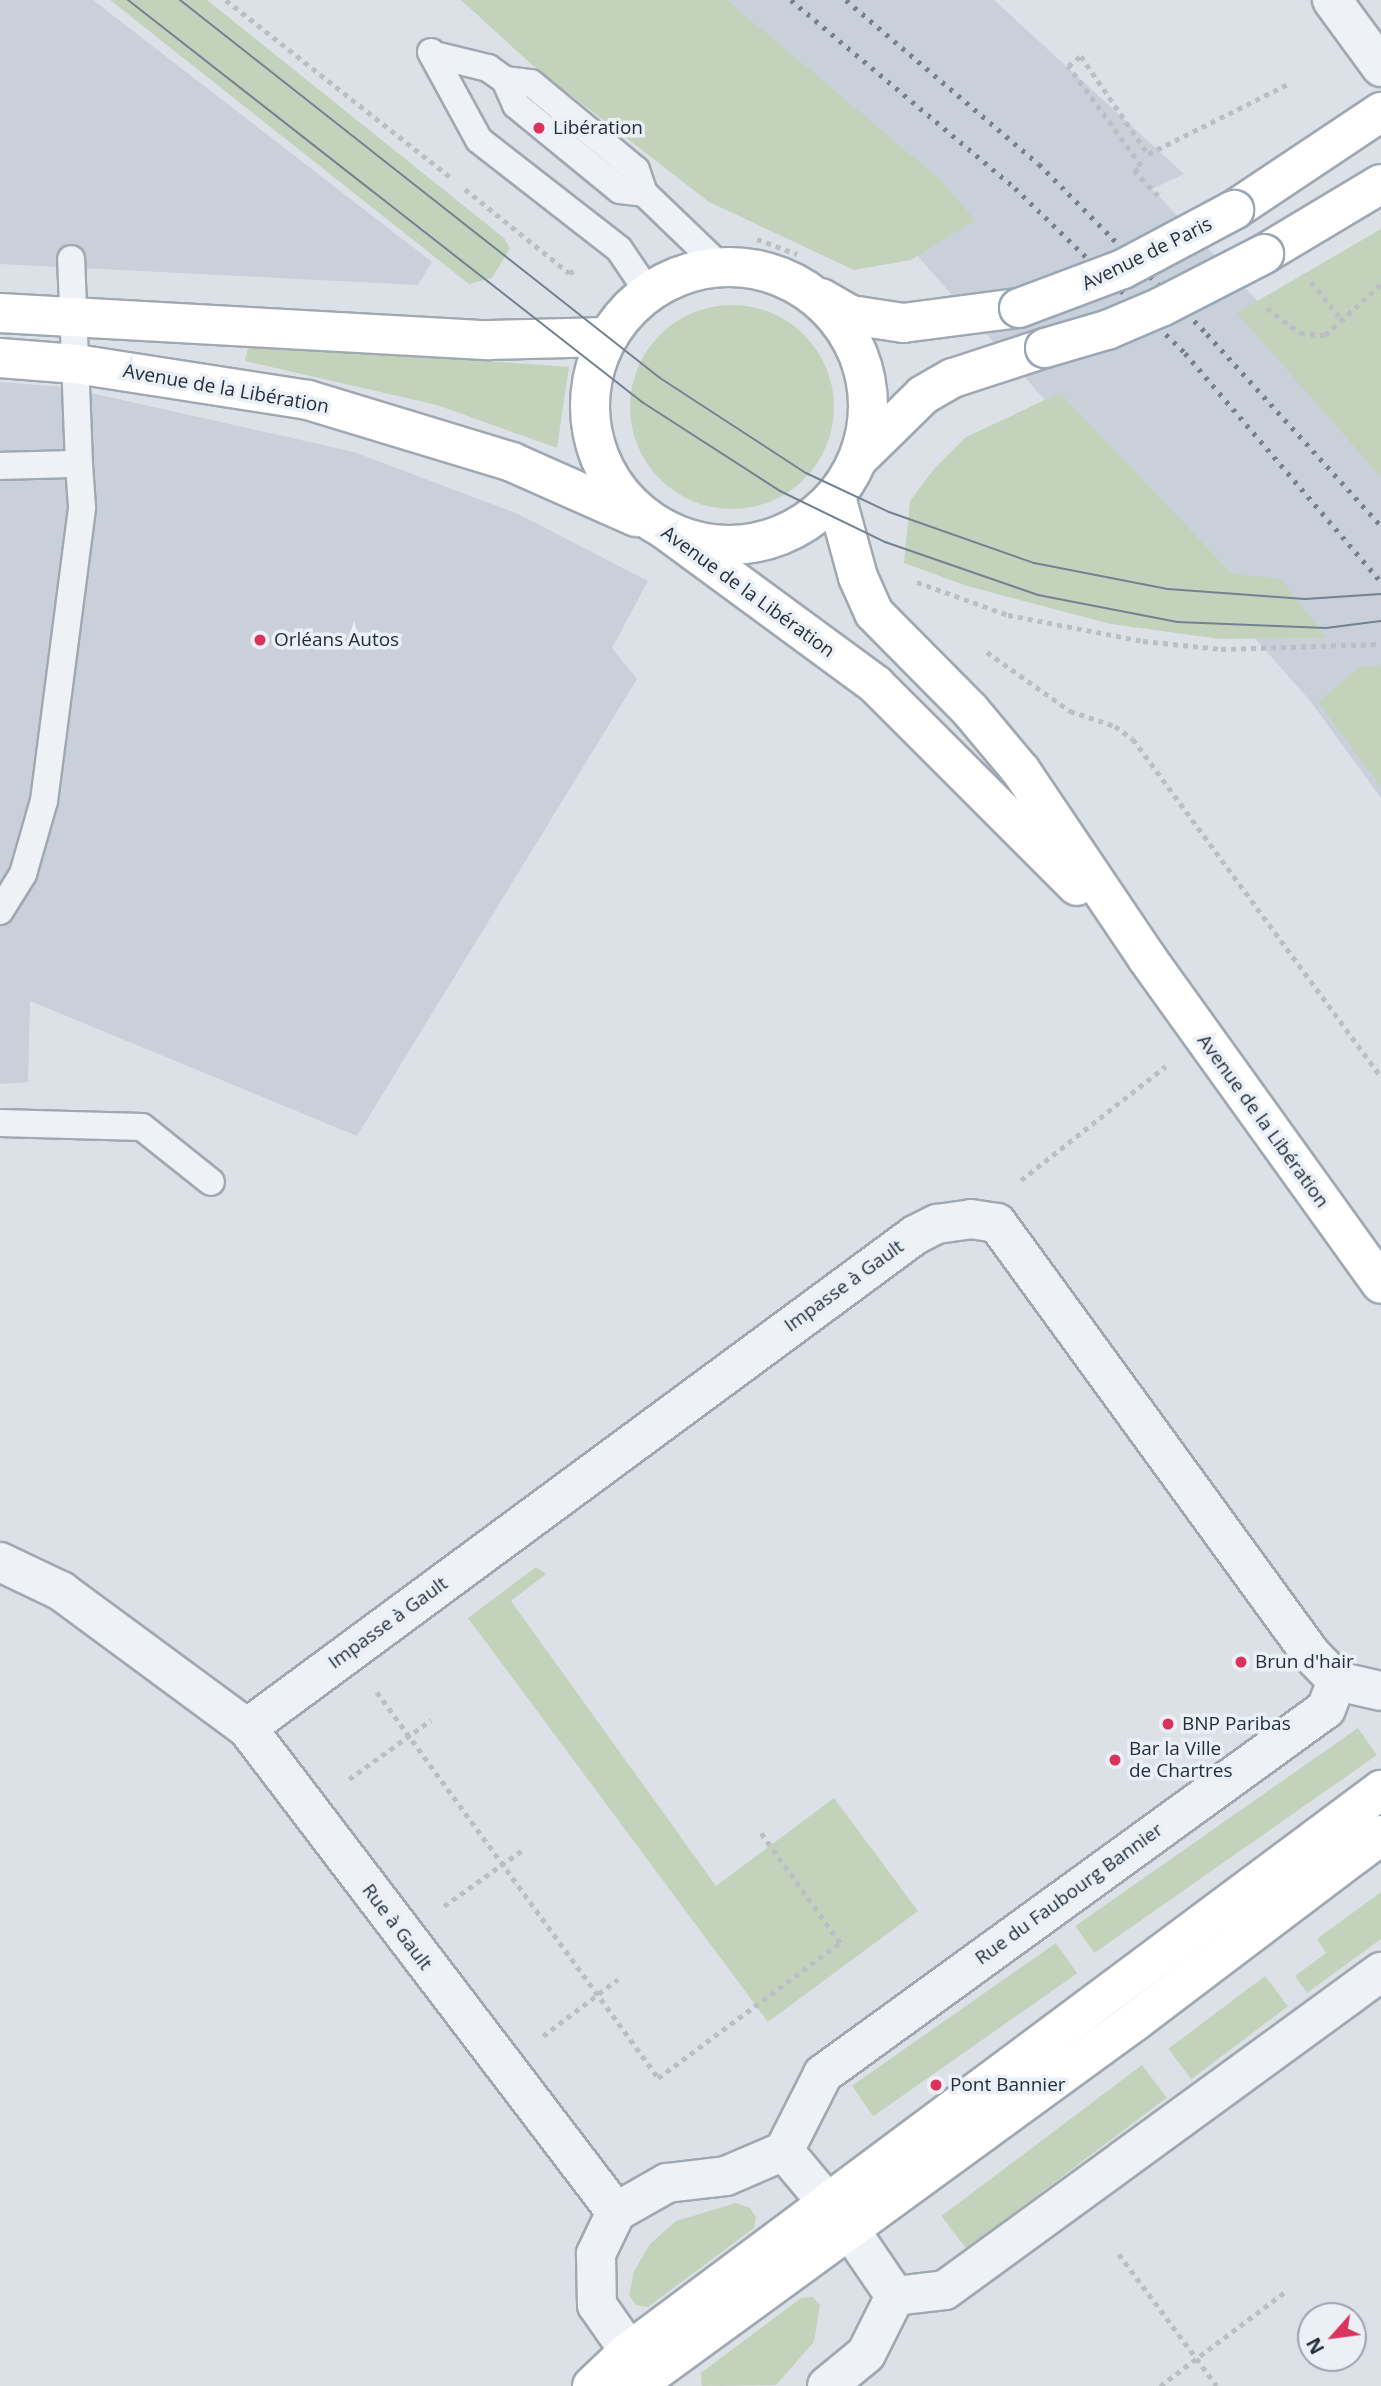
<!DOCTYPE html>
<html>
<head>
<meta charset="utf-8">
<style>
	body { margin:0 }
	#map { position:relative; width:1381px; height:2386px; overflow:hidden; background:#dbe1e7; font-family:"Open Sans",sans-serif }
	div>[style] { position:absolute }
	.built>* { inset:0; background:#c9d0d9 }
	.green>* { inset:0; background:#c3d2bb; transform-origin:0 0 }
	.round { border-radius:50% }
	.path>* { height:4.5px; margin-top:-2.25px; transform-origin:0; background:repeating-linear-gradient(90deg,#b9bfc5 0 5px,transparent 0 10px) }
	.roads { filter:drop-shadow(2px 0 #a0a8b1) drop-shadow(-2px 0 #a0a8b1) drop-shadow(0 2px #a0a8b1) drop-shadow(0 -2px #a0a8b1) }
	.service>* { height:26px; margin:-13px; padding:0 13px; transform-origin:13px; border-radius:13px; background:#eef1f5 }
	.minor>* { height:38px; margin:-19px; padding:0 19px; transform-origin:19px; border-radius:19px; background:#eef1f5 }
	.secondary>* { height:38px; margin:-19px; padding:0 19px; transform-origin:19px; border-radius:19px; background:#fff }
	.primary>* { height:38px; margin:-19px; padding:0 19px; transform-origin:19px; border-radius:19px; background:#fff }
	.primary>.ring { margin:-19px; padding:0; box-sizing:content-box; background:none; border:38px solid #fff; border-radius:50% }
	.tram>* { height:2px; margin:-1px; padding:0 1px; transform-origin:1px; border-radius:1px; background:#738292 }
	.rail>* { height:5px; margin-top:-2.5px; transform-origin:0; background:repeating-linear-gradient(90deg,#738292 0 3.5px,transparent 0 10.5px) }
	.bridges { filter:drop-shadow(2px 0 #9aa7b4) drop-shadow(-2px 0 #9aa7b4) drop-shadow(0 2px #9aa7b4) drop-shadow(0 -2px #9aa7b4) }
	.primary-bridge>* { height:38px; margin:-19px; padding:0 19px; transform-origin:19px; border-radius:19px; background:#fff }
	.dots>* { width:19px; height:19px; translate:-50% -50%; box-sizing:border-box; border:4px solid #eaf0f5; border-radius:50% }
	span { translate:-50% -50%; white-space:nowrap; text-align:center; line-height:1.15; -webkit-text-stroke:7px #eaf0f5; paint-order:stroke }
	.poi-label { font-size:19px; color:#24303e }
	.left { translate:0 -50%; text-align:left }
	.street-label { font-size:19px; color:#24303e }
	.north { position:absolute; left:1297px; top:2302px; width:70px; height:70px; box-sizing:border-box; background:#eaf0f5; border:2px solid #9ba3ac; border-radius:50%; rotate:242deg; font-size:19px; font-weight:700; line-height:28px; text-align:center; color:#24303e }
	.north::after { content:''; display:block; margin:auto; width:24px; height:32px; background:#d9335e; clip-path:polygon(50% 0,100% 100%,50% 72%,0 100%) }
</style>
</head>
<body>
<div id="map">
	<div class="built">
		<div style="clip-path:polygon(0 0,93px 0,432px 262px,418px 285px,0 264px)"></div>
		<div style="clip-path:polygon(527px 0,994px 0,1184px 174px,1152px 189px,1381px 432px,1381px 798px,1311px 702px,870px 202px)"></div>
		<div style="clip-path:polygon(0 382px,64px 387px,354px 452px,518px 514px,648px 581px,612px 648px,637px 679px,357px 1136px,30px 1001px,28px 1082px,0 1084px)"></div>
	</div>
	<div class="green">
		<div style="clip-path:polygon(110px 0,207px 0,504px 238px,510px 248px,492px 278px,469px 284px)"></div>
		<div style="clip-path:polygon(461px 0,727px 0,937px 177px,975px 220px,911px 260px,854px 270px,709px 202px,531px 64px)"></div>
		<div style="clip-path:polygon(1381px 229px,1381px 477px,1237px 313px)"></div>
		<div class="round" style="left:630px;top:305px;width:204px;height:204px"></div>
		<div style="clip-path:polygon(249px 344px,569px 367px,557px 448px,437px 405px,245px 361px)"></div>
		<div style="clip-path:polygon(1060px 393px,1232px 574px,1281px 579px,1326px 638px,1220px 639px,1111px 624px,967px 586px,904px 563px,910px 501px,934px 469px,966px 437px)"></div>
		<div style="clip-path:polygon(1381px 665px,1381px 787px,1318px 702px,1360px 667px)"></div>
		<div style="clip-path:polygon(536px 1567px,546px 1574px,511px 1601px,716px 1886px,834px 1798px,918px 1911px,768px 2022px,468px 1618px)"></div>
		<div style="left:1358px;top:1728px;width:33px;height:345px;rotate:55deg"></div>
		<div style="clip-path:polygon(1381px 1892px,1381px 1939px,1307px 1993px,1295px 1976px,1326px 1953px,1317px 1939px)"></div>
		<div style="left:1056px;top:1943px;width:37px;height:249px;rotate:55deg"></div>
		<div style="left:1265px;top:1976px;width:38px;height:121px;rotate:53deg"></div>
		<div style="left:1142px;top:2065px;width:41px;height:251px;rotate:53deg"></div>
		<div style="clip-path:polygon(736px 2203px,750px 2208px,756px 2217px,754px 2228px,648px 2307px,636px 2305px,629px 2295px,634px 2271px,650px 2244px,676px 2221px)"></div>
		<div style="clip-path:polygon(813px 2297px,820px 2305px,814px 2342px,776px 2385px,702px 2386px,701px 2373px,801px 2298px)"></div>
	</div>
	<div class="path">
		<div style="left:226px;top:0;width:285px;rotate:38.3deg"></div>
		<div style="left:465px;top:189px;width:134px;rotate:38.9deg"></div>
		<div style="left:569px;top:273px;width:8px;rotate:-23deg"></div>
		<div style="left:1158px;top:196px;width:35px;rotate:-134deg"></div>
		<div style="left:1134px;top:171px;width:9px;rotate:-36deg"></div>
		<div style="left:1141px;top:166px;width:124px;rotate:-126.1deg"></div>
		<div style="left:1068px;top:66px;width:16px;rotate:-38deg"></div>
		<div style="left:1081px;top:56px;width:119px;rotate:55.6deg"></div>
		<div style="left:1148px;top:154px;width:157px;rotate:-26.6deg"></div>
		<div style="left:757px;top:239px;width:43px;rotate:20.6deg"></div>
		<div style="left:1311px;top:282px;width:52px;rotate:50.5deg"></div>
		<div style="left:1267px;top:308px;width:41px;rotate:37.1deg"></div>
		<div style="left:1300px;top:333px;width:25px;rotate:5deg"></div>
		<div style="left:1325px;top:335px;width:76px;rotate:-42.3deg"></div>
		<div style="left:917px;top:582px;width:97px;rotate:19.9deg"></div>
		<div style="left:1008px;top:615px;width:137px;rotate:10.9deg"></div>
		<div style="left:1143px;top:641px;width:78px;rotate:5.9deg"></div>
		<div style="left:1221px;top:649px;width:160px;rotate:-1.8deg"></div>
		<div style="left:987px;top:652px;width:102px;rotate:35.4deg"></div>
		<div style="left:1070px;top:711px;width:47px;rotate:18.4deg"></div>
		<div style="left:1115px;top:726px;width:22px;rotate:36deg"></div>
		<div style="left:1133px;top:739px;width:418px;rotate:53.7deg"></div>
		<div style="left:1021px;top:1180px;width:184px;rotate:-38.2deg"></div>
		<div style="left:377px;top:1692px;width:477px;rotate:53.9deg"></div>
		<div style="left:658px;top:2078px;width:227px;rotate:-36.6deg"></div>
		<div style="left:840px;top:1943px;width:137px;rotate:-125.8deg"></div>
		<div style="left:349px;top:1779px;width:101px;rotate:-35.7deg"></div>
		<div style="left:444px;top:1906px;width:98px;rotate:-35.5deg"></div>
		<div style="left:543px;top:2036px;width:94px;rotate:-37.2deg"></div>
		<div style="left:1119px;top:2254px;width:164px;rotate:53.4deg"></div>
		<div style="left:1160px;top:2386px;width:158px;rotate:-37deg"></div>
	</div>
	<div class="roads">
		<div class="service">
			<div style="left:431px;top:52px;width:100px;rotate:61.4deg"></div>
			<div style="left:479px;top:140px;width:177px;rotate:37.9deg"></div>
			<div style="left:619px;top:249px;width:52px;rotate:56deg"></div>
			<div style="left:435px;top:55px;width:55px;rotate:13.8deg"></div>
			<div style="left:488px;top:68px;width:21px;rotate:35deg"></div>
			<div style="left:505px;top:80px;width:26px;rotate:7deg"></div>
			<div style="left:531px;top:83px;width:136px;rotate:39.6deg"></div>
			<div style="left:636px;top:170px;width:24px;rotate:71deg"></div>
			<div style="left:644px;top:193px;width:107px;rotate:43.9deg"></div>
			<div style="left:505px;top:80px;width:27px;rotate:66deg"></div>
			<div style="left:516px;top:105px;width:134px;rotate:39.3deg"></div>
			<div style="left:620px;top:190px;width:24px;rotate:7deg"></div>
			<div style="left:0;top:466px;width:79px;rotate:-1.5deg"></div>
			<div style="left:79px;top:464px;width:205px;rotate:-92.2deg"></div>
			<div style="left:0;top:911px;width:44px;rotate:-58.1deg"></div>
			<div style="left:23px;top:874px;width:76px;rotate:-74deg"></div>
			<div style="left:44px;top:801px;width:296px;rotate:-82.6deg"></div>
			<div style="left:82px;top:507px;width:43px;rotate:-94deg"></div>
			<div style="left:0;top:1123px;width:142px;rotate:1.6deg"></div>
			<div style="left:142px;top:1127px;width:88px;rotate:38.6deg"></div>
		</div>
		<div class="minor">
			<div style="left:1332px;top:0;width:83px;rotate:53.8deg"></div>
			<div style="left:0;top:1562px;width:68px;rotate:25.4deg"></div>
			<div style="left:61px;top:1591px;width:231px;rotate:36.4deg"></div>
			<div style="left:247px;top:1728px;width:609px;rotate:52.68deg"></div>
			<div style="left:1337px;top:1681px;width:45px;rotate:12.8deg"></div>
			<div style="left:247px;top:1728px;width:830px;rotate:-36.43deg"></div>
			<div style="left:915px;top:1235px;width:25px;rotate:-27deg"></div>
			<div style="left:937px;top:1224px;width:34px;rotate:-8deg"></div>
			<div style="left:971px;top:1219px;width:26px;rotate:9deg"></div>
			<div style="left:997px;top:1223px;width:533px;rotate:53.93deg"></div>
			<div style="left:1311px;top:1654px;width:37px;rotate:46deg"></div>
			<div style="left:784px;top:2151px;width:103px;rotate:50.1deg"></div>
			<div style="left:850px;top:2230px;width:80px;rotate:55.7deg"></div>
			<div style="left:616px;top:2212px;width:59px;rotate:-29.6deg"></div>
			<div style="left:667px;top:2183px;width:59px;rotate:-6.8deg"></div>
			<div style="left:726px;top:2176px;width:63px;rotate:-23.3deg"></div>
			<div style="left:784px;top:2151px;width:86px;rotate:-63.1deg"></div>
			<div style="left:823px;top:2074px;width:621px;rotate:-35.97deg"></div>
			<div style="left:1326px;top:1709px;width:30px;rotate:-69deg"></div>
			<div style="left:616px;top:2212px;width:47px;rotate:115.5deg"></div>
			<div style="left:596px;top:2254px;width:51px;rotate:88.9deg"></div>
			<div style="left:597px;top:2305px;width:89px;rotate:55.1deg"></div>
			<div style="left:827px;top:2386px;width:50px;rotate:-39.4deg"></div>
			<div style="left:866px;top:2354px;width:65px;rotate:-63.4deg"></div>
			<div style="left:895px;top:2296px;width:50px;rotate:-6.8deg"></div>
			<div style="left:945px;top:2290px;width:540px;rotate:-36.11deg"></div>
		</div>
		<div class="secondary">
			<div style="left:836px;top:497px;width:83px;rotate:74.6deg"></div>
			<div style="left:858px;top:577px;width:39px;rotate:66deg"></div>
			<div style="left:874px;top:613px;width:136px;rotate:45.3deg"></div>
			<div style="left:970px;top:710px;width:80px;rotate:50.1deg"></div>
			<div style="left:1021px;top:771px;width:225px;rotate:56deg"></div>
			<div style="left:1147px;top:958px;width:401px;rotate:54.3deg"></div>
			<div style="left:664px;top:529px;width:263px;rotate:36.3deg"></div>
			<div style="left:876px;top:685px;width:284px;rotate:45deg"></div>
			<div style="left:592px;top:2386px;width:50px;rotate:-43.4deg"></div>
			<div style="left:628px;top:2352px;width:940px;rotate:-36.74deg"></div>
			<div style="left:635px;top:2386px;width:618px;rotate:-36.11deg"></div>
			<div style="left:1134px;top:2022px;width:310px;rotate:-37.1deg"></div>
		</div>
		<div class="primary">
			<div style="left:1234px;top:210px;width:177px;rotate:-33.7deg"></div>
			<div style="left:1264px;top:254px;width:136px;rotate:-30.9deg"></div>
			<div class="ring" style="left:590px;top:267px;width:240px;height:240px"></div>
			<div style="left:821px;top:298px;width:34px;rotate:30deg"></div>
			<div style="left:851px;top:315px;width:53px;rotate:8.7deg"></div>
			<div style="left:903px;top:323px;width:117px;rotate:-7.4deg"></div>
			<div style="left:0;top:313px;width:490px;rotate:3.2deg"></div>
			<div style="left:489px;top:340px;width:119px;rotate:-1.4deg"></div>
			<div style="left:0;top:358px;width:76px;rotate:4.5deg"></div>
			<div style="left:76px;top:364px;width:235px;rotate:8.8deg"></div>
			<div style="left:308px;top:400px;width:213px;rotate:16.9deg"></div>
			<div style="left:512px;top:462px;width:136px;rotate:23.9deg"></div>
			<div style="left:859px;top:458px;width:90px;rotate:-44.5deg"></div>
			<div style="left:923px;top:395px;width:34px;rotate:-30deg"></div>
			<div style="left:953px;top:378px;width:97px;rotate:-18.1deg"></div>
		</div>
	</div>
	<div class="tram">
		<div style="left:128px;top:0;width:653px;rotate:38.03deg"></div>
		<div style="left:642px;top:402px;width:164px;rotate:32.8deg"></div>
		<div style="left:780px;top:491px;width:117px;rotate:25.9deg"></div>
		<div style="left:885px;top:542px;width:162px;rotate:19.1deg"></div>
		<div style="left:1038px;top:595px;width:142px;rotate:11deg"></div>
		<div style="left:1177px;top:622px;width:149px;rotate:2.3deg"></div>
		<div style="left:1326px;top:628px;width:55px;rotate:-7.3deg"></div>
		<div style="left:180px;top:0;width:611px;rotate:38.22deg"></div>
		<div style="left:660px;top:378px;width:174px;rotate:33.1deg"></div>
		<div style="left:806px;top:473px;width:92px;rotate:25.2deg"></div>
		<div style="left:889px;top:512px;width:154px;rotate:19.4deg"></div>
		<div style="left:1034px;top:563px;width:136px;rotate:11deg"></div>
		<div style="left:1168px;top:589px;width:137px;rotate:4.2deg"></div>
		<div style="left:1305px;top:599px;width:76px;rotate:-3.8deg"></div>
	</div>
	<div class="rail">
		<div style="left:791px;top:0;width:292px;rotate:40deg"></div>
		<div style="left:1015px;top:188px;width:237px;rotate:44.1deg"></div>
		<div style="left:1185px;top:353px;width:301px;rotate:49.4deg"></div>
		<div style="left:846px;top:0;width:253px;rotate:40.4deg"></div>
		<div style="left:1039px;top:164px;width:239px;rotate:45.3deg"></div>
		<div style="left:1207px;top:334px;width:259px;rotate:47.8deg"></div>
	</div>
	<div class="bridges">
		<div class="primary-bridge">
			<div style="left:1019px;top:308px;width:111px;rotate:-20.6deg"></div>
			<div style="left:1123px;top:269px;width:126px;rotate:-28deg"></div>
			<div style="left:1045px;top:348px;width:65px;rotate:-16.2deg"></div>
			<div style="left:1107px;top:330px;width:59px;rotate:-23.1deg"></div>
			<div style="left:1161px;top:307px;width:116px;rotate:-27.2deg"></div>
		</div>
	</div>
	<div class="dots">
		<div style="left:539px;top:128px;background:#d9335e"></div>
		<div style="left:260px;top:640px;background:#d9335e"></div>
		<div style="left:1241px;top:1662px;background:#d9335e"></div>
		<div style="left:1168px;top:1724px;background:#d9335e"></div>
		<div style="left:1115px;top:1760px;background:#d9335e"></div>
		<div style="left:936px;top:2085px;background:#d9335e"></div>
	</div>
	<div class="poi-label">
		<span class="left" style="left:553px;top:128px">Libération</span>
		<span class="left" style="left:274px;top:640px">Orléans Autos</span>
		<span class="left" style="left:1255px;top:1662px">Brun d'hair</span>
		<span class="left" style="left:1182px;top:1724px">BNP Paribas</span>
		<span class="left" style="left:1129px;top:1760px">Bar la Ville<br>de Chartres</span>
		<span class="left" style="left:950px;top:2085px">Pont Bannier</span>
	</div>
	<div class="street-label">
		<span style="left:1147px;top:254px;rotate:-26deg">Avenue de Paris</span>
		<span style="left:226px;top:389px;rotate:10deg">Avenue de la Libération</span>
		<span style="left:748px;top:592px;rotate:36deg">Avenue de la Libération</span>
		<span style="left:1263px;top:1121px;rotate:54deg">Avenue de la Libération</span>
		<span style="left:844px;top:1286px;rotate:-36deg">Impasse à Gault</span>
		<span style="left:388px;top:1623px;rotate:-36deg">Impasse à Gault</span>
		<span style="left:1069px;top:1894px;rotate:-36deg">Rue du Faubourg Bannier</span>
		<span style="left:397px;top:1927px;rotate:53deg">Rue à Gault</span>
	</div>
	<div class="north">N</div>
</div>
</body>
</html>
